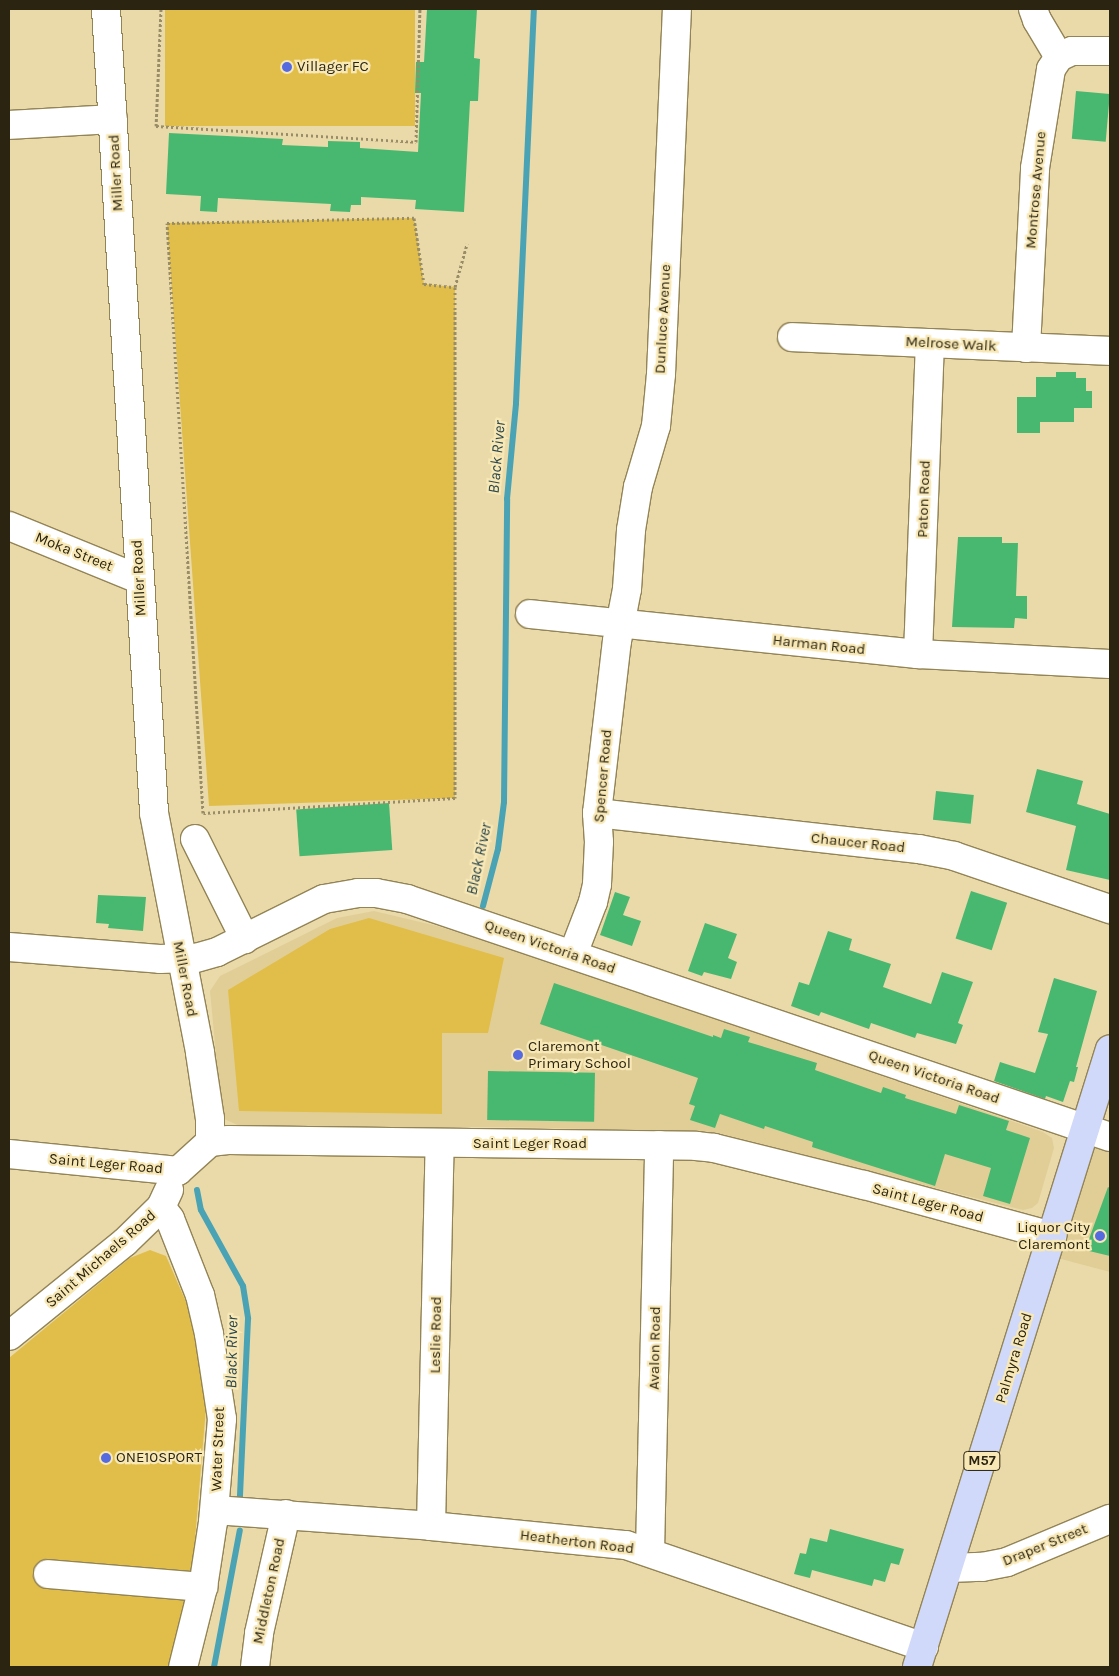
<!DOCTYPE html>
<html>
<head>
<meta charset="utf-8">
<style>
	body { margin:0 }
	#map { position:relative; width:1119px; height:1676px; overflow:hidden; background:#eadaa9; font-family:Karla,sans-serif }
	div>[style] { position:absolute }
	.built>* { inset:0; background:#e1ce96 }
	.green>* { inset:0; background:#e1be49; transform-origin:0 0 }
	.stream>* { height:6px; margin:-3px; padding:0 3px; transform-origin:3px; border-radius:3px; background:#4aa3b4 }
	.building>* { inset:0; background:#48b870; transform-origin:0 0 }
	.path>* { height:3px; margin-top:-1.5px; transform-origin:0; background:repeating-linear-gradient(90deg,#998d68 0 2.5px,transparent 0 5px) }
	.roads { filter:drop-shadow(1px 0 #938456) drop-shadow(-1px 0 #938456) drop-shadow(0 1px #938456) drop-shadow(0 -1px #938456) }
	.minor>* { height:28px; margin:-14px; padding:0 14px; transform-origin:14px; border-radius:14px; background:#fff }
	.major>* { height:28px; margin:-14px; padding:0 14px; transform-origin:14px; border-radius:14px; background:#d0d9fa }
	.dots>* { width:14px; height:14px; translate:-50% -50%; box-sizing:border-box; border:2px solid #f8e8b6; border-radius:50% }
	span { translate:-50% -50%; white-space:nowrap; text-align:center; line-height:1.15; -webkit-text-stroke:4.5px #f8e8b6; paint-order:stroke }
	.shield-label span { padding:1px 4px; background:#f8e8b6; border:1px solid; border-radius:4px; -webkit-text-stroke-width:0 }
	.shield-label { font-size:14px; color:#2a2411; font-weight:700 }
	.poi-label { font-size:15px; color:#2a2411 }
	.left { translate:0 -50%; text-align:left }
	.right { translate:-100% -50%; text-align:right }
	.street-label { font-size:15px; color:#2a2411 }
	.water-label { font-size:16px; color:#2a464c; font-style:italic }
	.frame { position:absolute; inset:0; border:10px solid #2a2411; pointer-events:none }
</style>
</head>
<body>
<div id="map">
	<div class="built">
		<div style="clip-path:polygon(374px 911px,437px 926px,565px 966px,1043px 1132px,1052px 1138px,1054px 1148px,1038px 1203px,1032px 1208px,1023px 1210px,714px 1132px,504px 1127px,242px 1127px,222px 1118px,210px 991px,220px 976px,337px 918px)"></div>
		<div style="clip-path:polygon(1085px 1129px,1110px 1137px,1110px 1272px,1046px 1255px)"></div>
	</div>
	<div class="green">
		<div style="left:165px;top:9px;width:250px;height:117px"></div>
		<div style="clip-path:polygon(414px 218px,424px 284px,455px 287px,455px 798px,209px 806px,167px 223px)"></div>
		<div style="clip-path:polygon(369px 918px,504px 958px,488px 1033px,442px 1033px,442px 1114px,239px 1111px,228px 990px,330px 929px)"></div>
		<div style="clip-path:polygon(150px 1250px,166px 1256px,190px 1311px,206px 1408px,192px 1575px,170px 1667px,9px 1667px,9px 1358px,130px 1258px)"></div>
	</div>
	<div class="stream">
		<div style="left:483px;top:906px;width:59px;rotate:-75.3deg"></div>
		<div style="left:498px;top:849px;width:47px;rotate:-82.7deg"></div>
		<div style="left:504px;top:802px;width:303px;rotate:-89.4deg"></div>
		<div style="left:507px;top:499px;width:96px;rotate:-84.6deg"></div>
		<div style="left:516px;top:403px;width:394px;rotate:-87.4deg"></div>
		<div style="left:197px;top:1190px;width:20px;rotate:79deg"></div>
		<div style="left:201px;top:1210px;width:87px;rotate:61.1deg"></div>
		<div style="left:243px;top:1286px;width:33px;rotate:81deg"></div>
		<div style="left:248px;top:1319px;width:178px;rotate:92.6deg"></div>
		<div style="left:214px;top:1667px;width:139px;rotate:-79.3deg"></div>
	</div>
	<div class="building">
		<div style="clip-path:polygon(427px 9px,477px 9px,474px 58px,480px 59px,478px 101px,470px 101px,464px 212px,415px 209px,416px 200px,361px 197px,361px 205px,351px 205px,350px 212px,330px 211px,331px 204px,218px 198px,217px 212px,200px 211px,201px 196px,166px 194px,169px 133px,283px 139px,282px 145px,328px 147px,328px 141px,360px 142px,360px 148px,418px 152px,421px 93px,415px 93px,416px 62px,424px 62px)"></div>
		<div style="left:1076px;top:91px;width:34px;height:48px;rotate:5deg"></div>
		<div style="clip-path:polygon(1056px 372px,1076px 372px,1076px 378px,1086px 378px,1086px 391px,1092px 391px,1092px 408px,1074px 408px,1074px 422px,1040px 422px,1040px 433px,1017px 433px,1017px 397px,1036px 397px,1036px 377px,1056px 377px)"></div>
		<div style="clip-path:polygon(958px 537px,1002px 537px,1002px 543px,1018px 543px,1016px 596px,1027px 596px,1027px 619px,1015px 618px,1014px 628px,952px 627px)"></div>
		<div style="clip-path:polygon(1037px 769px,1083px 781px,1077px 804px,1110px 814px,1110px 880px,1066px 870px,1076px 826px,1026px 812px)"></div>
		<div style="left:936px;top:791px;width:38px;height:29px;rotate:6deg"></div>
		<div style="left:389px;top:803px;width:47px;height:93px;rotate:86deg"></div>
		<div style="left:971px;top:891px;width:38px;height:50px;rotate:18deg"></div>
		<div style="clip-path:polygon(615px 892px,630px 897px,623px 915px,641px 921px,632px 946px,600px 935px)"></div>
		<div style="clip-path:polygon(98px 895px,146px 897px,143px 931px,108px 928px,109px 924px,96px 923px)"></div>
		<div style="clip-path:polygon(705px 923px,737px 934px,728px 958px,737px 962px,731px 979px,704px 972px,702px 976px,688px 971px)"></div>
		<div style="clip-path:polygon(828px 931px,852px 939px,849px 950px,891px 964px,883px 987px,931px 1004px,942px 972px,973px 982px,958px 1023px,963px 1025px,956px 1044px,917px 1033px,915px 1038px,871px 1023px,869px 1029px,821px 1012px,819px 1016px,791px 1006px,799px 982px,809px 985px)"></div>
		<div style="clip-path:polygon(1054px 978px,1097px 991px,1076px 1067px,1078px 1067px,1074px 1082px,1070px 1081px,1063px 1102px,1046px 1096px,1045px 1099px,994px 1081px,1000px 1062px,1035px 1073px,1048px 1034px,1038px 1032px)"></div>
		<div style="clip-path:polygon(554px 983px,713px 1037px,713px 1035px,721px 1038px,724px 1029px,750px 1037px,748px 1042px,817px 1063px,815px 1070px,881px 1093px,883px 1087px,906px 1095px,905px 1098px,956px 1114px,959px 1105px,1009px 1121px,1006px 1130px,1030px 1138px,1010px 1204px,983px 1196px,991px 1168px,945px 1154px,935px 1186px,812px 1147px,813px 1142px,765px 1126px,764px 1129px,720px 1114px,715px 1128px,690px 1120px,695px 1106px,689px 1104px,698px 1078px,540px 1024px)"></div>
		<div style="left:488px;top:1071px;width:107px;height:49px;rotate:1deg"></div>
		<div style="clip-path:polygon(1108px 1187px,1110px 1188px,1110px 1256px,1085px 1250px)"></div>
		<div style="clip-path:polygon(830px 1529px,904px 1549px,899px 1565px,891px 1563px,885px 1582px,874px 1579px,872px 1586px,812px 1570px,810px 1578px,794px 1574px,800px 1553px,806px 1554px,810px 1538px,827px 1542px)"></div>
	</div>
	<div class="path">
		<div style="left:161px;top:9px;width:117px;rotate:92.4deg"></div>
		<div style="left:156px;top:126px;width:260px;rotate:3.5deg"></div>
		<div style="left:416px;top:142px;width:133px;rotate:-88.3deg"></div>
		<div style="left:414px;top:218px;width:67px;rotate:81.4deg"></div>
		<div style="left:424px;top:284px;width:31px;rotate:6deg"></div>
		<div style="left:455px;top:287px;width:511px;rotate:90deg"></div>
		<div style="left:455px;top:798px;width:252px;rotate:176.6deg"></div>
		<div style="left:203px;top:813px;width:591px;rotate:-93.49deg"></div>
		<div style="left:167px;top:223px;width:247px;rotate:-1.2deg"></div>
		<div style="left:455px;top:287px;width:45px;rotate:-74.4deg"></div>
	</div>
	<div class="roads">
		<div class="minor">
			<div style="left:106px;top:9px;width:805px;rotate:86.58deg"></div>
			<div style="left:154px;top:813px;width:244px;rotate:79.1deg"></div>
			<div style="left:200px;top:1053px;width:67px;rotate:81.4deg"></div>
			<div style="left:210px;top:1119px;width:23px;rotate:90deg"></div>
			<div style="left:1033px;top:9px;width:12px;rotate:70deg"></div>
			<div style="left:1037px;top:20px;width:43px;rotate:59.3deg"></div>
			<div style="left:9px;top:125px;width:104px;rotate:-3.3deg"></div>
			<div style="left:792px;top:337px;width:318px;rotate:2.5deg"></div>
			<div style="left:1026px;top:348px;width:180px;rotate:-87.1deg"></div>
			<div style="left:1035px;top:168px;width:100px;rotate:-80.8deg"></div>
			<div style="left:1051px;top:69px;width:14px;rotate:-56deg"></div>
			<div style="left:1059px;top:57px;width:14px;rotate:-25deg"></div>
			<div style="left:1072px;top:51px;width:38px"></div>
			<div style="left:9px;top:526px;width:140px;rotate:22.2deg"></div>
			<div style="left:530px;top:614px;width:390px;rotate:5.9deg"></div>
			<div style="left:918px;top:654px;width:192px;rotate:3deg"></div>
			<div style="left:918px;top:654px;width:311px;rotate:-87.8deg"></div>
			<div style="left:597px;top:813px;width:324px;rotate:6.4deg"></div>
			<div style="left:919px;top:849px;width:36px;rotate:11deg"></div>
			<div style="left:954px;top:856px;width:165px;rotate:18.8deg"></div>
			<div style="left:195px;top:839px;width:112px;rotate:63.4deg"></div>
			<div style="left:9px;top:947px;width:151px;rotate:4.5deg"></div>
			<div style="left:160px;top:959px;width:36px;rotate:-2deg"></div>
			<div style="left:196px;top:958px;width:22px;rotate:-16deg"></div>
			<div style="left:217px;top:952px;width:119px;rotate:-26.4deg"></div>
			<div style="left:324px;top:899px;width:35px;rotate:-10deg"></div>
			<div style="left:358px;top:893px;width:18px"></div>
			<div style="left:376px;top:893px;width:32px;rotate:11deg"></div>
			<div style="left:407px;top:899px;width:742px;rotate:18.7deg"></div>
			<div style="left:573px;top:954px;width:56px;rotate:-69deg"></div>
			<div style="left:593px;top:902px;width:18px;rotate:-77deg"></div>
			<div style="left:597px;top:884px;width:42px;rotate:-87.3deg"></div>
			<div style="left:599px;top:842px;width:29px;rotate:-94deg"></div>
			<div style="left:597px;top:813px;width:173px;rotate:-83.4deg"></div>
			<div style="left:617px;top:641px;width:53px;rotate:-79.1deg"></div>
			<div style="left:627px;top:589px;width:59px;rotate:-86.1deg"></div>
			<div style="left:631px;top:530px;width:44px;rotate:-80.8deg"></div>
			<div style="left:638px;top:487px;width:64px;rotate:-73.6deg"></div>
			<div style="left:656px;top:426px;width:52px;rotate:-84.5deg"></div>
			<div style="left:661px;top:374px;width:365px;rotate:-87.5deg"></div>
			<div style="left:9px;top:1154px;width:170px;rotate:5.7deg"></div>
			<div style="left:178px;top:1171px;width:43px;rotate:-42.2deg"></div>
			<div style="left:210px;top:1142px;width:18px;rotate:-6deg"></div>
			<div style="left:228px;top:1140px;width:468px;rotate:0.7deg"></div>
			<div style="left:696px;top:1146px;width:18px;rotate:6deg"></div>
			<div style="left:714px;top:1148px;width:154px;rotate:13.9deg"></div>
			<div style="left:864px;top:1185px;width:195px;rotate:15.2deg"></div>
			<div style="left:161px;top:1207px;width:15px;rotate:53deg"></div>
			<div style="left:170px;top:1219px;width:82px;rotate:68.5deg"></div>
			<div style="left:200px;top:1295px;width:40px;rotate:77deg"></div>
			<div style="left:209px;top:1334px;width:86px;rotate:81.3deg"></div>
			<div style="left:222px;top:1419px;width:103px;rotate:95deg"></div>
			<div style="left:213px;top:1522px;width:66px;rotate:98.7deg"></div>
			<div style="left:203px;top:1587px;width:82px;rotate:104deg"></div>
			<div style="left:9px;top:1336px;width:149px;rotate:-39deg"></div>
			<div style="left:125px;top:1242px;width:50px;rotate:-44.2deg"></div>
			<div style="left:161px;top:1207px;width:19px;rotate:-65deg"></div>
			<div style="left:215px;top:1510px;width:217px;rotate:4.2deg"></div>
			<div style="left:431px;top:1526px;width:196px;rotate:5.6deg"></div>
			<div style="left:626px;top:1545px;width:315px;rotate:18.9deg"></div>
			<div style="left:431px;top:1526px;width:383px;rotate:-88.7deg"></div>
			<div style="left:650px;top:1552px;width:407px;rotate:-88.7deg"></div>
			<div style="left:949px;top:1568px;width:33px;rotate:-2deg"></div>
			<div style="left:982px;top:1567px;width:25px;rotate:-11deg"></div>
			<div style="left:1007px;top:1562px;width:112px;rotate:-22.7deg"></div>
			<div style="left:48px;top:1574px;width:156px;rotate:4.8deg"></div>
			<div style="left:255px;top:1667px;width:34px;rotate:-83deg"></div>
			<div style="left:259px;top:1633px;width:122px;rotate:-77.2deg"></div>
		</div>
		<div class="major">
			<div style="left:917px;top:1667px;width:647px;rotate:-72.66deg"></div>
		</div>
	</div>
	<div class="dots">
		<div style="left:287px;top:67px;background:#566ae0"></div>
		<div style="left:518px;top:1055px;background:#566ae0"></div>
		<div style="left:1100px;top:1236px;background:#566ae0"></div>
		<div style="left:106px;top:1458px;background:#566ae0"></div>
	</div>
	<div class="shield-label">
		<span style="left:982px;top:1461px">M57</span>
	</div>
	<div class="poi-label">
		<span class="left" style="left:297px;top:67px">Villager FC</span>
		<span class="left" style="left:528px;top:1055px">Claremont<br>Primary School</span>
		<span class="right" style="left:1090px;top:1236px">Liquor City<br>Claremont</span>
		<span class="left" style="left:116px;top:1458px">ONE10SPORT</span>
	</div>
	<div class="street-label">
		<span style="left:116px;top:173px;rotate:-93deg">Miller Road</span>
		<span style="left:1036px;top:190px;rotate:-85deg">Montrose Avenue</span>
		<span style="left:663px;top:319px;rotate:-87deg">Dunluce Avenue</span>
		<span style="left:951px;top:344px;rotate:3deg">Melrose Walk</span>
		<span style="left:924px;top:499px;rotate:-88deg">Paton Road</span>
		<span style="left:74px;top:552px;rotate:22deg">Moka Street</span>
		<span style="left:139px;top:578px;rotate:-93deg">Miller Road</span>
		<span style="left:819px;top:645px;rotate:6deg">Harman Road</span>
		<span style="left:603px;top:776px;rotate:-85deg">Spencer Road</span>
		<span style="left:858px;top:843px;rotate:6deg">Chaucer Road</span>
		<span style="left:550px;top:947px;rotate:19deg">Queen Victoria Road</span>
		<span style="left:185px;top:979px;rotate:79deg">Miller Road</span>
		<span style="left:934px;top:1077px;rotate:19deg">Queen Victoria Road</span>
		<span style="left:530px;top:1144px">Saint Leger Road</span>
		<span style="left:106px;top:1164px;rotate:5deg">Saint Leger Road</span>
		<span style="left:928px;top:1203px;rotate:15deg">Saint Leger Road</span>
		<span style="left:101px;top:1259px;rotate:-41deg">Saint Michaels Road</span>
		<span style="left:436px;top:1335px;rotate:-89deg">Leslie Road</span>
		<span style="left:655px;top:1348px;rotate:-89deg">Avalon Road</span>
		<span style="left:1014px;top:1358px;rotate:-73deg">Palmyra Road</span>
		<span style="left:218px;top:1449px;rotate:-88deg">Water Street</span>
		<span style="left:577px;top:1542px;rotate:7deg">Heatherton Road</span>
		<span style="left:1045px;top:1545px;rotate:-22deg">Draper Street</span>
		<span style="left:269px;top:1591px;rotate:-78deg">Middleton Road</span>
	</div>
	<div class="water-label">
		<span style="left:497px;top:457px;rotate:-85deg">Black River</span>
		<span style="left:479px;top:859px;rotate:-78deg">Black River</span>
		<span style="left:232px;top:1352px;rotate:-89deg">Black River</span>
	</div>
	<div class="frame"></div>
</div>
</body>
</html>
